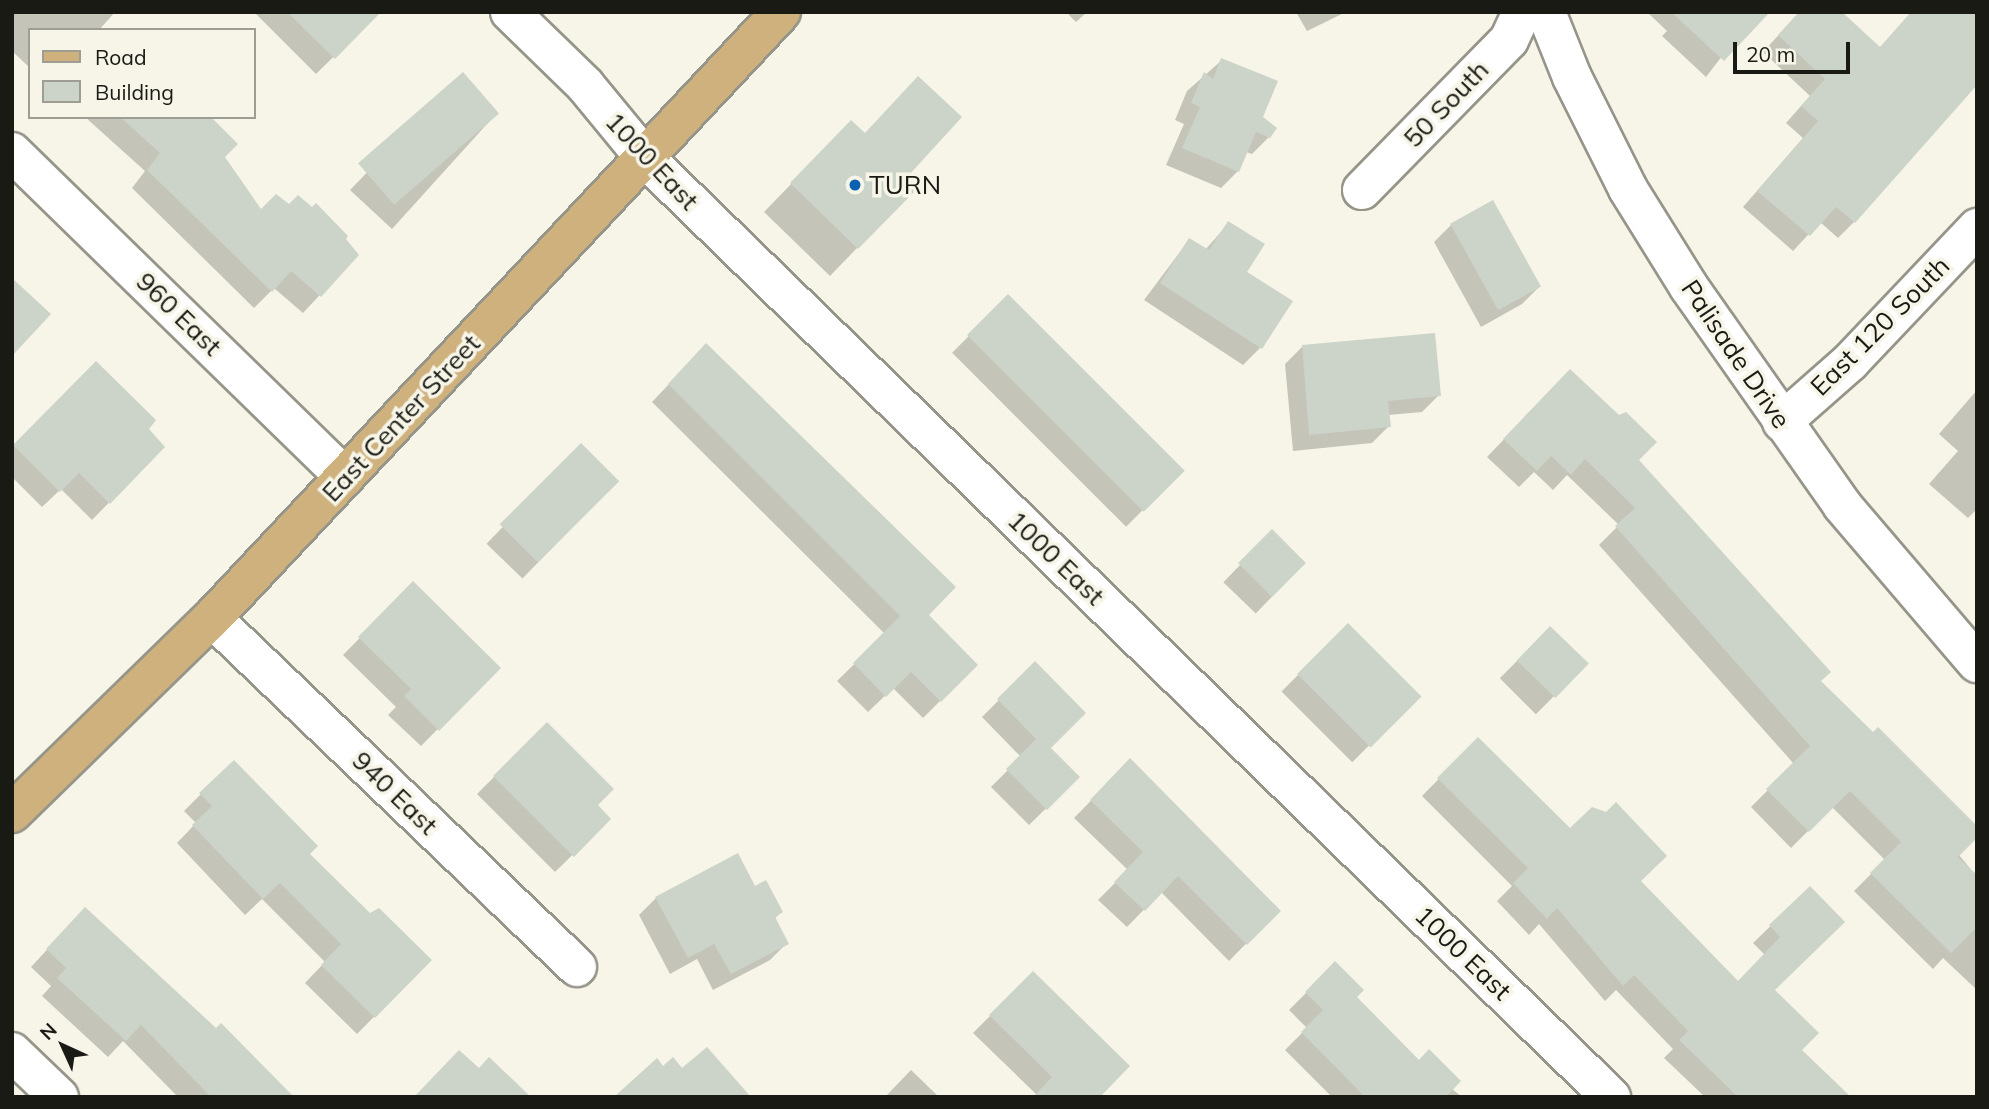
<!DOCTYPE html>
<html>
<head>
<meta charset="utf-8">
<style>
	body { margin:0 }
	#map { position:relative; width:1989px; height:1109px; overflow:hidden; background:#f6f5e8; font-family:Mulish,sans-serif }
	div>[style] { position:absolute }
	.shadow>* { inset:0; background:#0003; transform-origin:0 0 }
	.building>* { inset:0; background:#ccd3c8; transform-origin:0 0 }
	.roads { filter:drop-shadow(2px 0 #969589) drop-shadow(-2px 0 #969589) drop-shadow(0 2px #969589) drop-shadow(0 -2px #969589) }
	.minor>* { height:38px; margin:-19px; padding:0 19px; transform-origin:19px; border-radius:19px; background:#fff }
	.tertiary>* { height:38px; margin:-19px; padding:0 19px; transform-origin:19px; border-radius:19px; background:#fff }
	.primary>* { height:38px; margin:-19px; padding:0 19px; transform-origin:19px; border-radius:19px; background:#cfb17d }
	.dots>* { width:19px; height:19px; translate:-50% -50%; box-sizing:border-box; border:4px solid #f6f5e8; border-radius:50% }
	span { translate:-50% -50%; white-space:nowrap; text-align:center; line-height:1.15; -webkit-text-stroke:7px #f6f5e8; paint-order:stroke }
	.street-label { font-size:26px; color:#1a1a15 }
	.poi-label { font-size:26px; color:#1a1a15 }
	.left { translate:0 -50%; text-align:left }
	.frame { position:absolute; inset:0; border:14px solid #1a1a15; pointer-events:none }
	.legend { position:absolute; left:28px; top:28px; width:228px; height:91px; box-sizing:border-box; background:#f6f5e8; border:2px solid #9e9d94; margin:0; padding:9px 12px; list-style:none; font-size:21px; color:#1a1a15 }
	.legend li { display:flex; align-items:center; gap:14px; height:35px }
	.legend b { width:35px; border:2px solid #9e9d94 }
	.north { position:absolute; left:28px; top:1011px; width:70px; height:70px; -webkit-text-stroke:5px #f6f5e8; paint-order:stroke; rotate:315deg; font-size:19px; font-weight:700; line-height:28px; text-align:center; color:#1a1a15 }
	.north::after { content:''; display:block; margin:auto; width:24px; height:32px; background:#1a1a15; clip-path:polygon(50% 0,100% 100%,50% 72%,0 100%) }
	.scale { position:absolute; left:1733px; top:42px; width:117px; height:32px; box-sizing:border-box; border:4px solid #1a1a15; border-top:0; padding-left:9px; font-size:21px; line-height:24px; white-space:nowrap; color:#1a1a15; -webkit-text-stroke:5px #f6f5e8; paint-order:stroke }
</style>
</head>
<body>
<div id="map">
	<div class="shadow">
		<div style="clip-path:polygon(12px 12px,115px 12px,99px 30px,30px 30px,30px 68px,12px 51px)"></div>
		<div style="clip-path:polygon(254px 12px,375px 12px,377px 14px,316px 74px)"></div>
		<div style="clip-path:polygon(1066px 12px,1087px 12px,1076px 22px)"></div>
		<div style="clip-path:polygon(1296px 12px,1346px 12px,1307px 31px)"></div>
		<div style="clip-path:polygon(1647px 12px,1756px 12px,1706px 77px,1662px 36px,1667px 31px)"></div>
		<div style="clip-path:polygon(1800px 12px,1879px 48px,1854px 222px,1838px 238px,1820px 222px,1793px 251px,1743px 207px,1803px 138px,1786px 123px,1810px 96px,1763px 52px)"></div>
		<div style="clip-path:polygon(1222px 60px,1269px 137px,1252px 154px,1246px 152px,1238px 171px,1221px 188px,1166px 165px,1184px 124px,1175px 120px,1187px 91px)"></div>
		<div style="clip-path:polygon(446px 91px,496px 114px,392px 229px,350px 190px)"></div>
		<div style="clip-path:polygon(85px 117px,208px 117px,223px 157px,261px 211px,343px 239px,357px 255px,303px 313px,274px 288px,254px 308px,132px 188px,145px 171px)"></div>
		<div style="clip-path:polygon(824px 150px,906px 175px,857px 248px,830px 276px,764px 212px)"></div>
		<div style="clip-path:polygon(1229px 223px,1245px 272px,1260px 348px,1243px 365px,1144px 300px,1189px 240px,1205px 250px)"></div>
		<div style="clip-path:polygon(1451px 225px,1539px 287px,1522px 304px,1481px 327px,1434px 242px)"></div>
		<div style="left:1008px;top:297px;width:246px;height:79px;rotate:45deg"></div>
		<div style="clip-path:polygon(1302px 347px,1439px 395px,1422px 412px,1388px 415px,1389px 426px,1372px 443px,1293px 451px,1285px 364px)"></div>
		<div style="clip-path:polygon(96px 363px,163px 447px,92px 520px,61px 489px,42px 507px,12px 477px,12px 448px)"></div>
		<div style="clip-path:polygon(689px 363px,976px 665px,923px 718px,893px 688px,868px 712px,837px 681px,885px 634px,652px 402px)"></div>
		<div style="clip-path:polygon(1553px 388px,1637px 460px,1977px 877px,1977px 990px,1943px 958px,1933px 969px,1854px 891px,1885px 860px,1832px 807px,1791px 848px,1751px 807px,1794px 764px,1599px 545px,1619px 525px,1567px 475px,1553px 490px,1534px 472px,1519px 487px,1487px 457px)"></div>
		<div style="clip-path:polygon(1977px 390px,1977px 509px,1968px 518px,1929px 484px,1958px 451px,1939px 434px)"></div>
		<div style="left:581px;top:446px;width:50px;height:136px;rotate:44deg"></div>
		<div style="left:1272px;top:532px;width:45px;height:70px;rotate:44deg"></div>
		<div style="clip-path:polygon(413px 584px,498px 668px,421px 746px,388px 715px,396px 707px,343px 655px)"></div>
		<div style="left:1348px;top:625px;width:100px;height:94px;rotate:45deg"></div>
		<div style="left:1550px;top:628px;width:51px;height:71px;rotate:45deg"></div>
		<div style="clip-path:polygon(1035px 664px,1049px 748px,1078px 777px,1029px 825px,991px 787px,1021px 757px,982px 717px)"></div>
		<div style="clip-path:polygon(547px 724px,595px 805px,609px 819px,555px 872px,477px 794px)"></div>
		<div style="clip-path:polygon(1478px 739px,1570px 831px,1639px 881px,1738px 983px,1765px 955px,1753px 943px,1810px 888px,1773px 990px,1800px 1050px,1848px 1097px,1705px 1097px,1664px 1058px,1673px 1049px,1616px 990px,1605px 1001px,1539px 924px,1529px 935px,1497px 901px,1512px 886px,1422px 796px)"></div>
		<div style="clip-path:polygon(1130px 761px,1278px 911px,1229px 961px,1161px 892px,1127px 927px,1098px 900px,1128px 870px,1074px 818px)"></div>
		<div style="clip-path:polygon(201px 794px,308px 854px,370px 915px,430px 960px,357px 1034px,305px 983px,325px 962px,262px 899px,245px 915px,177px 843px,196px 823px,184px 811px)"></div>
		<div style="clip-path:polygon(755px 888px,781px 912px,774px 919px,787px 943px,770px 960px,713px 990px,697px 959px,670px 974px,639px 915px,656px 898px)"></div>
		<div style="clip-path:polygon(69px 926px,216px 1030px,287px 1097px,178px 1097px,123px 1041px,108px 1057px,42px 996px,51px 986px,31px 967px)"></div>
		<div style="clip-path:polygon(1335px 964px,1354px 997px,1419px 1062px,1462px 1097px,1332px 1097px,1285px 1050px,1307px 1028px,1289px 1010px)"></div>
		<div style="clip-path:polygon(1033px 973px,1127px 1066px,1037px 1095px,973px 1033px)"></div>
		<div style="clip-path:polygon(911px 1070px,939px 1097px,885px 1097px)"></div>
	</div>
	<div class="building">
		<div style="clip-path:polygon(287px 12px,381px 12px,335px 59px)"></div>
		<div style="clip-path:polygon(1671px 12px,1770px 12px,1724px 61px)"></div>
		<div style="clip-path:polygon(1799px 12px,1842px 12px,1880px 47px,1911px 12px,1977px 12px,1977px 85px,1855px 223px,1836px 207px,1810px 236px,1757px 191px,1818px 121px,1801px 106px,1825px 79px,1778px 35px)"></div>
		<div style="clip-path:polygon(1221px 58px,1278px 81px,1263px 117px,1277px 128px,1270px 138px,1256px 132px,1239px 172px,1182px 148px,1200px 107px,1191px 103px,1204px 72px,1213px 79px)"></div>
		<div style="left:463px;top:72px;width:55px;height:139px;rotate:49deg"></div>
		<div style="clip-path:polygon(918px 76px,962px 117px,909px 175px,920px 186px,858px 249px,790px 183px,851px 120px,865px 133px)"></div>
		<div style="clip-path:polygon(120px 117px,211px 117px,238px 144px,225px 157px,261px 209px,276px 194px,289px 204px,298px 195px,312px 207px,316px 203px,348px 236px,346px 239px,359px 255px,321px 297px,291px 271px,272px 292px,147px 170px,160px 153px)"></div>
		<div style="left:1493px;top:200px;width:99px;height:49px;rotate:61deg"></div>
		<div style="clip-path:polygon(1228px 221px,1265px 244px,1247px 272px,1293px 301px,1262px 349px,1160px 283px,1189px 238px,1209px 250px)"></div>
		<div style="clip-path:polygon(12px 278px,51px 314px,12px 356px)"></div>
		<div style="left:1008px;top:294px;width:250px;height:58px;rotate:45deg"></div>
		<div style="clip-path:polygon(1435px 333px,1441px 396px,1388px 401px,1391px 427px,1309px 435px,1302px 345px)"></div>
		<div style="clip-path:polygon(706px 343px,956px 587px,929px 615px,978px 665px,941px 702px,911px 672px,886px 697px,853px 663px,900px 616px,668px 384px)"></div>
		<div style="clip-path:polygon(96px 361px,156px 420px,149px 429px,165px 447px,110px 504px,79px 473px,60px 492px,13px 445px)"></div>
		<div style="clip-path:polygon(1570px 369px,1619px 415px,1626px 412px,1657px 442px,1639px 460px,1831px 672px,1821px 681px,1873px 732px,1878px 727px,1977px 826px,1977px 838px,1958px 857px,1977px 875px,1977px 927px,1951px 953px,1870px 873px,1901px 842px,1850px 791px,1809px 832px,1766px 789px,1810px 746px,1615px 526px,1635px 508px,1585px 459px,1571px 475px,1551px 456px,1537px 471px,1503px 439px)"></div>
		<div style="left:581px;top:443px;width:54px;height:115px;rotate:45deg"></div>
		<div style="left:1272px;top:529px;width:48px;height:48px;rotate:45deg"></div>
		<div style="clip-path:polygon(413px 581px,501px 668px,439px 731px,404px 696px,411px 689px,358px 637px)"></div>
		<div style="left:1348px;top:623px;width:104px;height:72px;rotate:45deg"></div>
		<div style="left:1550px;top:626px;width:54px;height:48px;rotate:44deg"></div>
		<div style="clip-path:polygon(1035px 661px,1086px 713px,1051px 748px,1080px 777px,1047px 810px,1006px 769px,1036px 739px,997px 699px)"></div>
		<div style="clip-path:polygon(547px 722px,614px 789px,598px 805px,611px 819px,574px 857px,493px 776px)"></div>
		<div style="clip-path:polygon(1478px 737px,1570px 828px,1592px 807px,1606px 812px,1616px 802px,1667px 856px,1641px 881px,1738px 981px,1780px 937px,1769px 925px,1810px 886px,1845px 922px,1775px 990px,1819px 1033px,1802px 1050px,1851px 1097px,1738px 1097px,1679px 1040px,1688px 1031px,1634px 975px,1623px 986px,1557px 908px,1547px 919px,1513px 883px,1528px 868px,1437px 778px)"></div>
		<div style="clip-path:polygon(1130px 758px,1281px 911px,1247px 945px,1178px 876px,1145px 911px,1114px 882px,1143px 852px,1090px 800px)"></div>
		<div style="clip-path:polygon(234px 760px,318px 846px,310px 854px,370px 913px,379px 908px,432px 960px,375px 1018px,321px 965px,341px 944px,280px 883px,263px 899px,192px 825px,212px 806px,199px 793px)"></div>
		<div style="clip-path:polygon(738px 853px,755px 886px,766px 880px,783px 912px,775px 917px,789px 944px,731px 974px,714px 944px,688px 958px,655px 897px)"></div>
		<div style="clip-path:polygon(85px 907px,216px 1028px,221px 1023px,294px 1097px,211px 1097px,141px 1025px,126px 1041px,57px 978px,66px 968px,46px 949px)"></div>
		<div style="clip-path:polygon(1335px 961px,1364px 990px,1357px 997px,1419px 1060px,1429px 1049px,1461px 1081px,1446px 1097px,1365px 1097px,1301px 1032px,1323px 1010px,1305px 992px)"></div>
		<div style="clip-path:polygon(1033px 971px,1130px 1066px,1100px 1097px,1033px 1097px,1052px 1077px,989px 1015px)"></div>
		<div style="clip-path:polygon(707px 1047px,751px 1097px,614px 1097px,657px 1058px,663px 1066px,673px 1057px,682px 1068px)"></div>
		<div style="clip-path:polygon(459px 1050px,479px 1068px,489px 1057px,531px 1097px,414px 1097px)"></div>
	</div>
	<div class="roads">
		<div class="minor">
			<div style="left:12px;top:152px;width:465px;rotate:44.3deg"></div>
			<div style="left:1362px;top:190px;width:210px;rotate:-45.6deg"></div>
			<div style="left:1509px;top:40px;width:31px;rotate:-65deg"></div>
			<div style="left:1782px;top:422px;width:91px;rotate:-41.4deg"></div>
			<div style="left:1850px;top:362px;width:185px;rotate:-46.5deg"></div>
			<div style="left:212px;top:618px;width:505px;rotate:43.72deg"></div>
			<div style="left:12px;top:1052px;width:65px;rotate:43.8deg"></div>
		</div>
		<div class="tertiary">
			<div style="left:510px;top:12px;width:105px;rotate:44.2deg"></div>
			<div style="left:585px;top:85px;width:96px;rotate:50.5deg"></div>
			<div style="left:646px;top:159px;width:1346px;rotate:44.19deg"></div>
			<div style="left:1546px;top:12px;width:70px;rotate:68.2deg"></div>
			<div style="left:1572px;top:77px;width:125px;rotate:63.4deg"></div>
			<div style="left:1628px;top:189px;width:115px;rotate:58.1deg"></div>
			<div style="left:1689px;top:287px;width:266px;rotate:54.9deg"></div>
			<div style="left:1842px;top:505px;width:208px;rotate:49.5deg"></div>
		</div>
		<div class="primary">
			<div style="left:12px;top:813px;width:279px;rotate:-44.3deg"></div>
			<div style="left:212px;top:618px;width:831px;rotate:-46.8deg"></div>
		</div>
	</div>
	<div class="dots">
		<div style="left:855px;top:185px;background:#0a61af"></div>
	</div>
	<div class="street-label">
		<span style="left:1446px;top:104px;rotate:-46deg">50 South</span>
		<span style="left:652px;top:161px;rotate:47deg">1000 East</span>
		<span style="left:179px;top:314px;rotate:44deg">960 East</span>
		<span style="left:1880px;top:326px;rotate:-45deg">East 120 South</span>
		<span style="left:1736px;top:354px;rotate:56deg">Palisade Drive</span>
		<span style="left:401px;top:418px;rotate:-47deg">East Center Street</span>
		<span style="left:1056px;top:558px;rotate:44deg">1000 East</span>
		<span style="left:395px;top:793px;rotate:44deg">940 East</span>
		<span style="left:1463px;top:953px;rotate:44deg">1000 East</span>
	</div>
	<div class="poi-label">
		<span class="left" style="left:869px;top:185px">TURN</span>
	</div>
	<div class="frame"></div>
	<ul class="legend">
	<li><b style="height:9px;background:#cfb17d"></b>Road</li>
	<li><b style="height:19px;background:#ccd3c8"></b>Building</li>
	</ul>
	<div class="north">N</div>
	<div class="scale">20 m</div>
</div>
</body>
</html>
